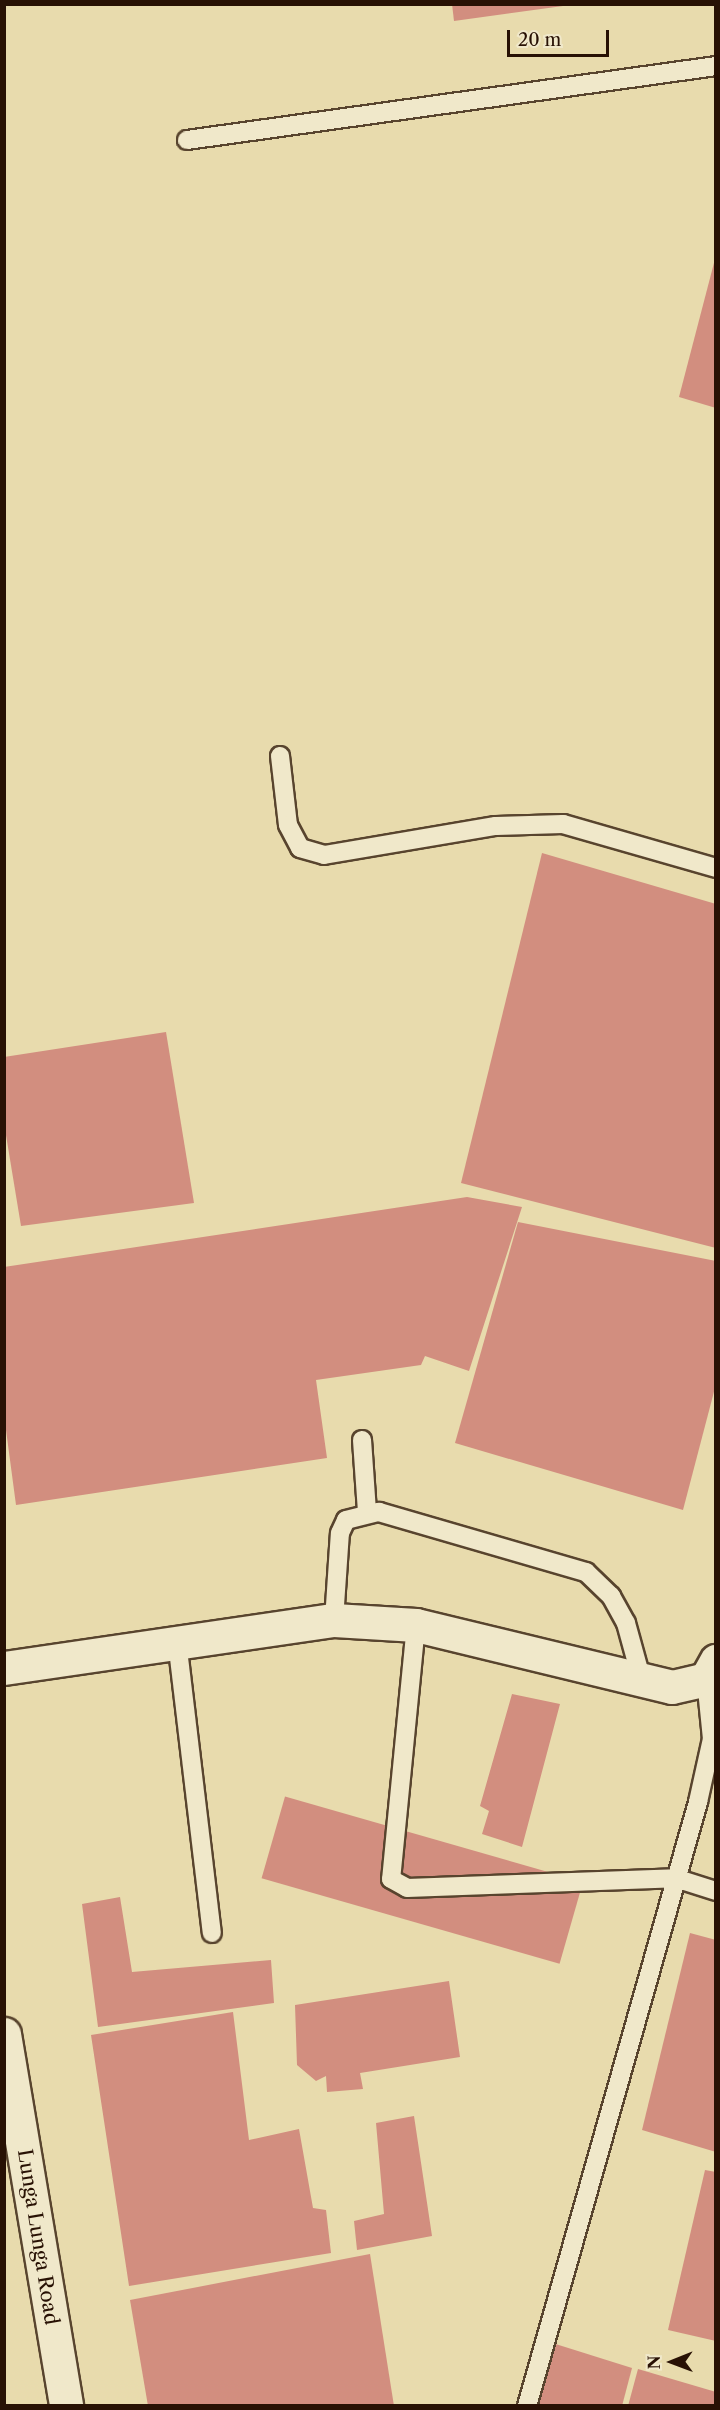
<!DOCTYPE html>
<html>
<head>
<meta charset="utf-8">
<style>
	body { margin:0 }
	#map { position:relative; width:720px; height:2410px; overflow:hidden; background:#e8dbad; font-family:"Libre Caslon Text",serif }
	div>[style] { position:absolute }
	.building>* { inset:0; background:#d28e7f; transform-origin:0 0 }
	.roads { filter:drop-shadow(2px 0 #58442e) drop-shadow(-2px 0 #58442e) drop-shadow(0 2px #58442e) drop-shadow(0 -2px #58442e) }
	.service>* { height:18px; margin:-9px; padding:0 9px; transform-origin:9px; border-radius:9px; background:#f0e8ca }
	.minor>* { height:33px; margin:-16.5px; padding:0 16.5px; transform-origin:16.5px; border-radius:16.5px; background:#f0e8ca }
	.secondary>* { height:33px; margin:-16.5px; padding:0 16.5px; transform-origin:16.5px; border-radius:16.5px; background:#f0e8ca }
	span { translate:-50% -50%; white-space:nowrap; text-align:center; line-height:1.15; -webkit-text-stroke:4.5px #f0e8ca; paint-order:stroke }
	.street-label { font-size:20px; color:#281104 }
	.frame { position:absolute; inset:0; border:6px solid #281104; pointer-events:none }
	.north { position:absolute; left:642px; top:2332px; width:60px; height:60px; -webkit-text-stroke:4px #f0e8ca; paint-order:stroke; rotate:269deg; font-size:16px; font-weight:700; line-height:24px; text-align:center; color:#281104 }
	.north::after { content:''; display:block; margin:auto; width:21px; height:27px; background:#281104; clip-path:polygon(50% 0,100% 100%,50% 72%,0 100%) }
	.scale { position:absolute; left:507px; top:30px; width:102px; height:27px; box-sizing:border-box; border:3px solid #281104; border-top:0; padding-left:8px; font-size:18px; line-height:21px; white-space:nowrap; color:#281104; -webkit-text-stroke:4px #f0e8ca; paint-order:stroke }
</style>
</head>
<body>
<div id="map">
	<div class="building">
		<div style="clip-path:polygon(452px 4px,563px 4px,563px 6px,454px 21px)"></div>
		<div style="clip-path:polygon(715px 259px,716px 259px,716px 408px,679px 397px)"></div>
		<div style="clip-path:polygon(542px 853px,716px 904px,716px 1248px,461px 1183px)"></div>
		<div style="clip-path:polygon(166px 1032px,194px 1203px,21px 1226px,4px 1123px,4px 1057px)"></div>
		<div style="clip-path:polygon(467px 1197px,522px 1207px,469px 1371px,425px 1356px,421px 1365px,316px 1380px,327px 1458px,16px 1505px,4px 1415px,4px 1267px)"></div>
		<div style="clip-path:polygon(518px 1222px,716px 1261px,716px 1384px,683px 1510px,455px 1443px)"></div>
		<div style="clip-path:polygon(512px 1694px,560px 1704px,522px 1847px,482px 1834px,489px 1811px,480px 1806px)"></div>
		<div style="left:583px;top:1882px;width:85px;height:310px;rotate:106deg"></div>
		<div style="clip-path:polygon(120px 1897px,132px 1972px,271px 1960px,274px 2003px,98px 2027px,82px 1904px)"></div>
		<div style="clip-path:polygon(690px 1933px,716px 1940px,716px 2152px,642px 2130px)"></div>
		<div style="clip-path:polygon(449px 1981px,460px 2057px,360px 2073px,363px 2089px,327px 2092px,326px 2076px,316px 2081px,297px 2065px,295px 2005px)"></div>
		<div style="clip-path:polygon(233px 2012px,249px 2140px,299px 2129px,313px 2208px,326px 2210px,331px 2253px,129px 2286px,91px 2035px)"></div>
		<div style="clip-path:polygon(414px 2116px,432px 2236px,357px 2250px,354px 2221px,384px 2214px,376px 2123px)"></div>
		<div style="clip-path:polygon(705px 2170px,716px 2172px,716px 2341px,668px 2330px)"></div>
		<div style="clip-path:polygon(370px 2254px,394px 2406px,148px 2406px,130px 2300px)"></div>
		<div style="clip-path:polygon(546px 2341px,632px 2368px,622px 2406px,530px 2406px)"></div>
		<div style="clip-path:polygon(638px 2369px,716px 2392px,715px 2406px,628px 2406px)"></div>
	</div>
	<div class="roads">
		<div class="service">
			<div style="left:187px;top:140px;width:534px;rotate:-7.96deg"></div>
			<div style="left:280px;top:756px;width:69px;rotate:83.4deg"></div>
			<div style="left:288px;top:825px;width:26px;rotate:62deg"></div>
			<div style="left:300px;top:848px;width:25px;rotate:16deg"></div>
			<div style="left:324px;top:855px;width:174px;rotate:-9.6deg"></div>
			<div style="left:496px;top:826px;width:67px;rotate:-1.7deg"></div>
			<div style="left:563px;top:824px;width:159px;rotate:16deg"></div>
			<div style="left:362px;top:1440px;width:72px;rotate:86deg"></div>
			<div style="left:334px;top:1620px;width:87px;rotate:-86.1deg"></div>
			<div style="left:340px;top:1533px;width:14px;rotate:-65deg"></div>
			<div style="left:346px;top:1520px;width:34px;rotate:-14deg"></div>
			<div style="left:379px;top:1512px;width:216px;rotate:16.2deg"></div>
			<div style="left:586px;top:1572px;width:35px;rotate:44deg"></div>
			<div style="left:611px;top:1596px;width:31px;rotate:61deg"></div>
			<div style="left:626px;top:1623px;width:60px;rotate:74.6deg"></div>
			<div style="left:416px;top:1625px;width:255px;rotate:95.6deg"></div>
			<div style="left:391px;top:1879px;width:18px;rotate:29deg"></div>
			<div style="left:407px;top:1888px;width:268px;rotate:-2.1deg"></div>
			<div style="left:675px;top:1878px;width:43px;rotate:17.6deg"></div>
			<div style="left:177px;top:1641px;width:294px;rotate:83.2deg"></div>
			<div style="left:527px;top:2406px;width:628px;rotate:-74.19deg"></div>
			<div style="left:698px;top:1802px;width:65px;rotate:-77.5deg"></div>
			<div style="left:712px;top:1739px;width:60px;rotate:-95.7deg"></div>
		</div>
		<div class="minor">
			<div style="left:4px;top:1668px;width:333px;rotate:-8.3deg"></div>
			<div style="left:334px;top:1620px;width:82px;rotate:3.5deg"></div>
			<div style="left:416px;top:1625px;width:263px;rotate:13.6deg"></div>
			<div style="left:672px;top:1687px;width:35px;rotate:-13deg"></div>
			<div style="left:706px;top:1679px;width:21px;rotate:-61deg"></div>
		</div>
		<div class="secondary">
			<div style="left:4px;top:2034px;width:377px;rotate:80.5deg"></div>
		</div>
	</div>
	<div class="street-label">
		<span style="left:38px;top:2237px;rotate:81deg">Lunga Lunga Road</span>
	</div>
	<div class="frame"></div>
	<div class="north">N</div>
	<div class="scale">20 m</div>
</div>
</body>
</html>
